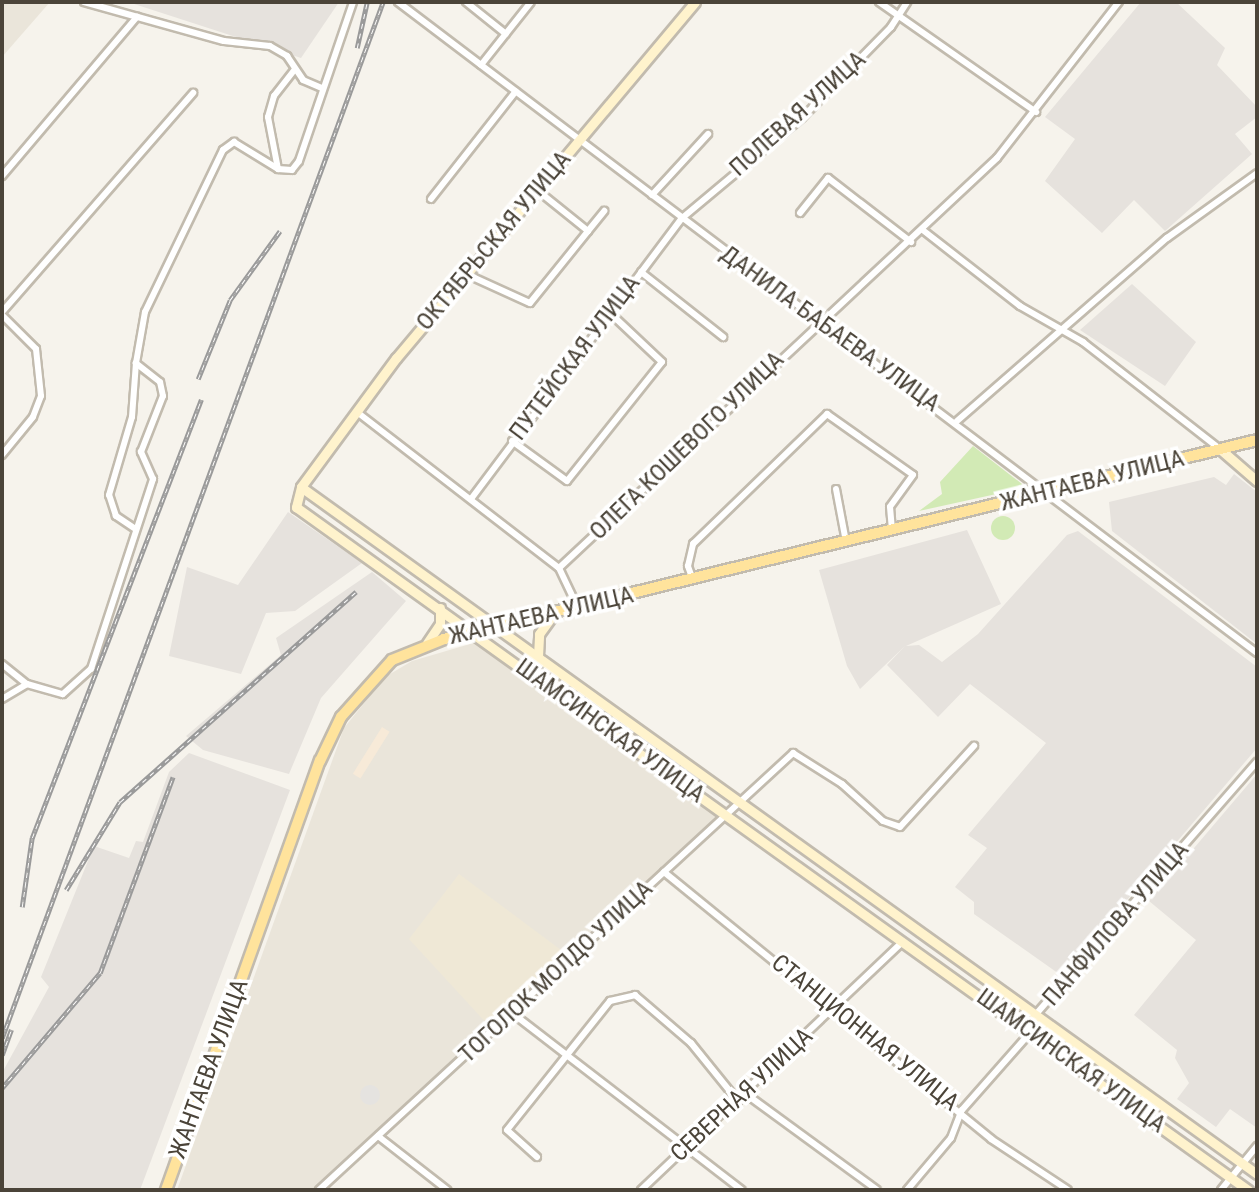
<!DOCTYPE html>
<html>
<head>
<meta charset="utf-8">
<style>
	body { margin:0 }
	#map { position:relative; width:1259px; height:1192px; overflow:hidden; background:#f6f3ec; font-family:"Roboto Condensed",sans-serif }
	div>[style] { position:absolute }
	.residential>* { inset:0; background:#eae5da }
	.commercial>* { inset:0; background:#f7ead8; transform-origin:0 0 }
	.industrial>* { inset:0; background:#e6e2dd }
	.education>* { inset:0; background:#efe8d6 }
	.green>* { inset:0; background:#d2eab5 }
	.round { border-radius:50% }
	.parking>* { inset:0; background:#e5e3e0 }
	.roads { filter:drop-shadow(2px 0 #c2bbae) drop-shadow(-2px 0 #c2bbae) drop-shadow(0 2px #c2bbae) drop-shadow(0 -2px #c2bbae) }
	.street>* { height:6px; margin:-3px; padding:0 3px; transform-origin:3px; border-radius:3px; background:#fff }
	.secondary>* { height:9px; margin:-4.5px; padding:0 4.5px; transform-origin:4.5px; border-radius:4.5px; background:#fff3cd }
	.primary>* { height:10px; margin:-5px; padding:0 5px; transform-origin:5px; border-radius:5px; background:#ffe39c }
	.rail>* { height:4.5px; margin-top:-2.25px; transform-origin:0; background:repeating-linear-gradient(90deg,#fff 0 5px,#9a9a9a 0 10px); box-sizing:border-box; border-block:2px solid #9a9a9a }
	span { translate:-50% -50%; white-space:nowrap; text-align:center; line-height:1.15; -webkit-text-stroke:7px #fff; paint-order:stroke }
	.street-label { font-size:24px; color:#4b4439 }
	.frame { position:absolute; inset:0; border:4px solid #4b4439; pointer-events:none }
</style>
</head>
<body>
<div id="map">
	<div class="residential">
		<div style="clip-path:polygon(2px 2px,50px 2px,2px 57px)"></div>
		<div style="clip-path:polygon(477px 642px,721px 819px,313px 1190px,177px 1190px,344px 728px,385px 677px,412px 661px)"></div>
	</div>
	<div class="commercial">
		<div style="left:382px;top:727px;width:9px;height:55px;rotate:32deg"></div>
	</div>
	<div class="industrial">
		<div style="clip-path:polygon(128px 2px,339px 2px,301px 58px)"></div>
		<div style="clip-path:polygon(1141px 2px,1176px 2px,1225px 48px,1217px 65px,1257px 107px,1257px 117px,1235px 134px,1252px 154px,1165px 231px,1134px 200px,1102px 233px,1045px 181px,1075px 139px,1045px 117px)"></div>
		<div style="clip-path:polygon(1132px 284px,1196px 342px,1165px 386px,1080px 330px)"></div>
		<div style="clip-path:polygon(1234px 474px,1257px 492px,1257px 644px,1112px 531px,1109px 502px,1214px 477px,1226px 485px)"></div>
		<div style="clip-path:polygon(288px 512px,362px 563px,295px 611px,266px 613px,241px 674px,169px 656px,187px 567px,238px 585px)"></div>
		<div style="clip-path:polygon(967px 530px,1001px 604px,906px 646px,919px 645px,942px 662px,978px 634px,1067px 535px,1078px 531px,1257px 667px,1257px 748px,1062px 976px,974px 914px,974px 902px,955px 887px,987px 848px,968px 835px,1046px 743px,970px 684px,938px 717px,887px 665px,905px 646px,860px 689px,847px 666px,819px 570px)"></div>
		<div style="clip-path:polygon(372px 572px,406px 601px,321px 698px,289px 774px,203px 750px,186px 736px,281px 655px,276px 638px)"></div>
		<div style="clip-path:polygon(189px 753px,290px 790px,140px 1190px,2px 1190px,2px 1073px,49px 987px,41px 977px,94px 846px,129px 858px,136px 841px,143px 842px,169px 772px)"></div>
		<div style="clip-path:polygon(1257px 774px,1257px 1128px,1230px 1109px,1216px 1127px,1177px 1099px,1189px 1083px,1175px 1058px,1177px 1050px,1134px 1015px,1196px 940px,1149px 901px)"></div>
	</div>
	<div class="education">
		<div style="clip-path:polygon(459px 874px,565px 953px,489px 1026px,409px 939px)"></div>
	</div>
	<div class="green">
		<div style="clip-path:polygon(973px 446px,1022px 484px,1019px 489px,919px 511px,942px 494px,940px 482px)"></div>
		<div class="round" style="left:991px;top:516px;width:24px;height:24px"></div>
	</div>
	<div class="parking">
		<div class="round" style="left:360px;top:1085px;width:20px;height:20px"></div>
	</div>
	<div class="roads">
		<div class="street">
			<div style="left:84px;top:2px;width:145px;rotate:15.6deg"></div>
			<div style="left:224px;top:41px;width:46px;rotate:6.2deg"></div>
			<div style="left:270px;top:46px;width:20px;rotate:30deg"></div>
			<div style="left:287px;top:56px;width:29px;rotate:56deg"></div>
			<div style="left:303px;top:80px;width:21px;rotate:23deg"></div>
			<div style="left:398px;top:2px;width:1078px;rotate:37.16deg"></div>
			<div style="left:466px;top:2px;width:51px;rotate:38.7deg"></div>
			<div style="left:879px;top:2px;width:192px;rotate:35deg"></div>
			<div style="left:481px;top:65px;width:80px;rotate:-51.6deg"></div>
			<div style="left:278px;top:169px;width:53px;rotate:-100.9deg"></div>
			<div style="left:268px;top:117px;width:22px;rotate:-74deg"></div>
			<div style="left:274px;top:96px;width:33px;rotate:-52deg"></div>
			<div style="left:2px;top:176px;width:209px;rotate:-49.7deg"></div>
			<div style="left:652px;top:195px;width:83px;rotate:-47.4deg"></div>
			<div style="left:431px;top:199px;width:137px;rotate:-51.8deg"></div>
			<div style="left:800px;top:213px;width:45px;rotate:-51.3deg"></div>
			<div style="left:828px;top:178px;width:105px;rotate:37.6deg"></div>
			<div style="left:588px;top:231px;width:26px;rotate:-51deg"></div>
			<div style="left:924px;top:231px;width:122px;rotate:38deg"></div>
			<div style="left:1020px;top:306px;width:73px;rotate:29.7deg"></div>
			<div style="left:1083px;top:342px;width:174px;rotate:38deg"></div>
			<div style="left:641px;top:272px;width:105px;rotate:38.4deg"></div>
			<div style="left:466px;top:274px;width:70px;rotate:24.4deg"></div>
			<div style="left:530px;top:303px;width:92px;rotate:-51.1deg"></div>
			<div style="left:588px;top:231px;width:65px;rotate:-141.2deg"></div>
			<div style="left:2px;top:312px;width:291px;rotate:-48.9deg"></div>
			<div style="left:2px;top:315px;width:48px;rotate:45deg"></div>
			<div style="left:36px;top:349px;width:47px;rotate:83.9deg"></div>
			<div style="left:41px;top:396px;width:22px;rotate:111deg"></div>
			<div style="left:33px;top:417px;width:49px;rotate:129.2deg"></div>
			<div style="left:357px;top:412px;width:255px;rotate:37.7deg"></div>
			<div style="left:559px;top:568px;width:44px;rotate:64.6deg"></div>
			<div style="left:957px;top:421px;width:279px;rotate:-41.1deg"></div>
			<div style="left:1167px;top:238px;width:111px;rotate:-35.8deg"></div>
			<div style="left:512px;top:441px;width:68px;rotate:36deg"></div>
			<div style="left:567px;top:481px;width:152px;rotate:-51.4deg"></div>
			<div style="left:662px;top:362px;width:71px;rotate:-136.7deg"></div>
			<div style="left:836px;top:489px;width:54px;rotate:79.3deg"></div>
			<div style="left:471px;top:499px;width:350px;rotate:-53.1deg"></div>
			<div style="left:681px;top:219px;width:158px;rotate:-39.9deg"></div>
			<div style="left:802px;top:118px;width:127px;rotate:-45.6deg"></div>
			<div style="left:891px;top:27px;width:30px;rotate:-57deg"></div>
			<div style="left:134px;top:528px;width:22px;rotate:-146deg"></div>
			<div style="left:116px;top:516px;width:22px;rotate:-108deg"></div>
			<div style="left:109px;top:495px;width:81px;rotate:-73.6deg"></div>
			<div style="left:132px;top:417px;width:54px;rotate:-85.8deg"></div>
			<div style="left:559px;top:568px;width:600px;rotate:-43.11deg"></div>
			<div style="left:997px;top:158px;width:198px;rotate:-52deg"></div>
			<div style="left:693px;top:580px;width:15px;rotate:-110deg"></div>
			<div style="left:688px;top:566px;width:23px;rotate:-77deg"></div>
			<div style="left:693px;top:544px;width:187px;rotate:-44.1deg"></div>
			<div style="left:827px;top:414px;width:105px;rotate:35.3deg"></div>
			<div style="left:913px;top:475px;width:39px;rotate:126deg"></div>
			<div style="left:890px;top:507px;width:24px;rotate:85deg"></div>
			<div style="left:2px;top:664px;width:32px;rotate:39deg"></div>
			<div style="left:27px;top:684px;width:37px;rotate:16deg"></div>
			<div style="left:63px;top:694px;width:38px;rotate:-42deg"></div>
			<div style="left:91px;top:669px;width:200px;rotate:-71.9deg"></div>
			<div style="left:153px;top:479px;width:30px;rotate:-114deg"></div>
			<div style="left:141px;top:452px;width:60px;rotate:-68.6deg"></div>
			<div style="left:163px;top:396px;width:14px;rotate:-102deg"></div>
			<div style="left:160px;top:382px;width:31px;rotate:-142deg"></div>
			<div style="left:136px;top:363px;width:52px;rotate:-80deg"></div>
			<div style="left:145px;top:312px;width:180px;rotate:-64.3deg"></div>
			<div style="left:223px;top:150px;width:14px;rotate:-36deg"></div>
			<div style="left:234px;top:142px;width:52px;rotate:31.5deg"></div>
			<div style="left:278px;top:169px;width:14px;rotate:4deg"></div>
			<div style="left:292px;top:170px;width:11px;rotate:-52deg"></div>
			<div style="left:299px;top:161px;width:168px;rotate:-71.2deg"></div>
			<div style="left:2px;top:699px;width:29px;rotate:-31deg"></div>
			<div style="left:664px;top:872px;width:422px;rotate:39.2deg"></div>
			<div style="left:991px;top:1139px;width:92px;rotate:33.5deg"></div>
			<div style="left:512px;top:1013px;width:290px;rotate:37.6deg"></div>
			<div style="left:746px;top:1094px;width:162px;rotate:36.2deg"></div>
			<div style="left:378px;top:1136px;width:88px;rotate:38deg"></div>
			<div style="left:537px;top:1157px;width:40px;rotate:-138deg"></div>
			<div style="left:507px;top:1130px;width:165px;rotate:-51.4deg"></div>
			<div style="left:610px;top:1001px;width:26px;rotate:-13deg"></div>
			<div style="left:635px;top:995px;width:74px;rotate:40.6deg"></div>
			<div style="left:691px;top:1043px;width:75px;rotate:51deg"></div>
			<div style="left:319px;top:1190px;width:645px;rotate:-42.67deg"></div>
			<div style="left:793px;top:753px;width:58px;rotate:32.3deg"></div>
			<div style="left:842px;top:784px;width:55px;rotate:42.1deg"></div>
			<div style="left:883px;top:821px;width:18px;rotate:19deg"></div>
			<div style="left:900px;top:827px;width:110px;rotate:-47.6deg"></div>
			<div style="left:641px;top:1190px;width:361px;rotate:-43.5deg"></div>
			<div style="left:907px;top:1190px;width:68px;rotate:-49.8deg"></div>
			<div style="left:951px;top:1138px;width:30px;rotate:-69deg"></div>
			<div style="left:962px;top:1110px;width:103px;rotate:-48.6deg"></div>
			<div style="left:1030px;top:1033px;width:21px;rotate:-71deg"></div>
			<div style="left:1037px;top:1013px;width:334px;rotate:-48.8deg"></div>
			<div style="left:1221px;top:1190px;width:57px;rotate:-50.7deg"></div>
		</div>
		<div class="secondary">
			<div style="left:695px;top:2px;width:465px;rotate:130deg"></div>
			<div style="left:396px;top:358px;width:160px;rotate:126.4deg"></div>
			<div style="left:301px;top:487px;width:21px;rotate:104deg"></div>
			<div style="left:296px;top:507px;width:1172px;rotate:35.66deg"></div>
			<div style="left:1220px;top:449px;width:49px;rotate:40.9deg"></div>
			<div style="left:301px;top:487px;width:1177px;rotate:35.7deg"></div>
			<div style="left:427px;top:643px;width:23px;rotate:-56deg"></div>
			<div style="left:440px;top:624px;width:16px;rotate:-90deg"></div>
			<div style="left:538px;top:656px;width:22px;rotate:-87deg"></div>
			<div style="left:539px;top:634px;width:24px;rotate:-54deg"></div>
		</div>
		<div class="primary">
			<div style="left:166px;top:1190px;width:456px;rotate:-70.3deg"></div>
			<div style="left:320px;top:761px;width:49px;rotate:-64.5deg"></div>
			<div style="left:341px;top:717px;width:76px;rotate:-48.2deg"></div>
			<div style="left:392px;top:660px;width:56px;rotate:-22deg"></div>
			<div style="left:444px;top:639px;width:837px;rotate:-13.75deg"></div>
		</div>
	</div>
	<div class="rail">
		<div style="left:357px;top:48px;width:47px;rotate:-77.7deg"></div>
		<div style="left:198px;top:379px;width:85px;rotate:-67.9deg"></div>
		<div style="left:230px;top:300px;width:85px;rotate:-54.1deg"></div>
		<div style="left:66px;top:890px;width:103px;rotate:-58.5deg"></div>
		<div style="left:120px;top:802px;width:316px;rotate:-41.7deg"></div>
		<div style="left:22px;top:907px;width:70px;rotate:-81.8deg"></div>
		<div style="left:32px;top:838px;width:470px;rotate:-68.9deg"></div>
		<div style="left:2px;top:1038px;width:1104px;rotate:-69.81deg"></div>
		<div style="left:2px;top:1055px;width:27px;rotate:-70deg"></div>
		<div style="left:2px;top:1088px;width:151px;rotate:-49.6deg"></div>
		<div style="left:100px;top:973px;width:209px;rotate:-69.6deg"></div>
	</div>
	<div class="street-label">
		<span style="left:798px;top:114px;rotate:-42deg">ПОЛЕВАЯ УЛИЦА</span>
		<span style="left:494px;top:241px;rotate:-50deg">ОКТЯБРЬСКАЯ УЛИЦА</span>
		<span style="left:830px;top:329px;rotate:36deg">ДАНИЛА БАБАЕВА УЛИЦА</span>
		<span style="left:575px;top:358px;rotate:-53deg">ПУТЕЙСКАЯ УЛИЦА</span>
		<span style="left:687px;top:446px;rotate:-44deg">ОЛЕГА КОШЕВОГО УЛИЦА</span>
		<span style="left:1092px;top:481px;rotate:-14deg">ЖАНТАЕВА УЛИЦА</span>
		<span style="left:541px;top:616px;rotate:-13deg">ЖАНТАЕВА УЛИЦА</span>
		<span style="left:610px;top:731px;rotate:36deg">ШАМСИНСКАЯ УЛИЦА</span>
		<span style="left:1116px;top:924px;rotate:-49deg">ПАНФИЛОВА УЛИЦА</span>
		<span style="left:556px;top:972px;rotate:-43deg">ТОГОЛОК МОЛДО УЛИЦА</span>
		<span style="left:865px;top:1033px;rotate:39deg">СТАНЦИОННАЯ УЛИЦА</span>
		<span style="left:1071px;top:1061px;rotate:36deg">ШАМСИНСКАЯ УЛИЦА</span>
		<span style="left:209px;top:1069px;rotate:-70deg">ЖАНТАЕВА УЛИЦА</span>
		<span style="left:742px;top:1095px;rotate:-43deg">СЕВЕРНАЯ УЛИЦА</span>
	</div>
	<div class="frame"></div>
</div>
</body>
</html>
